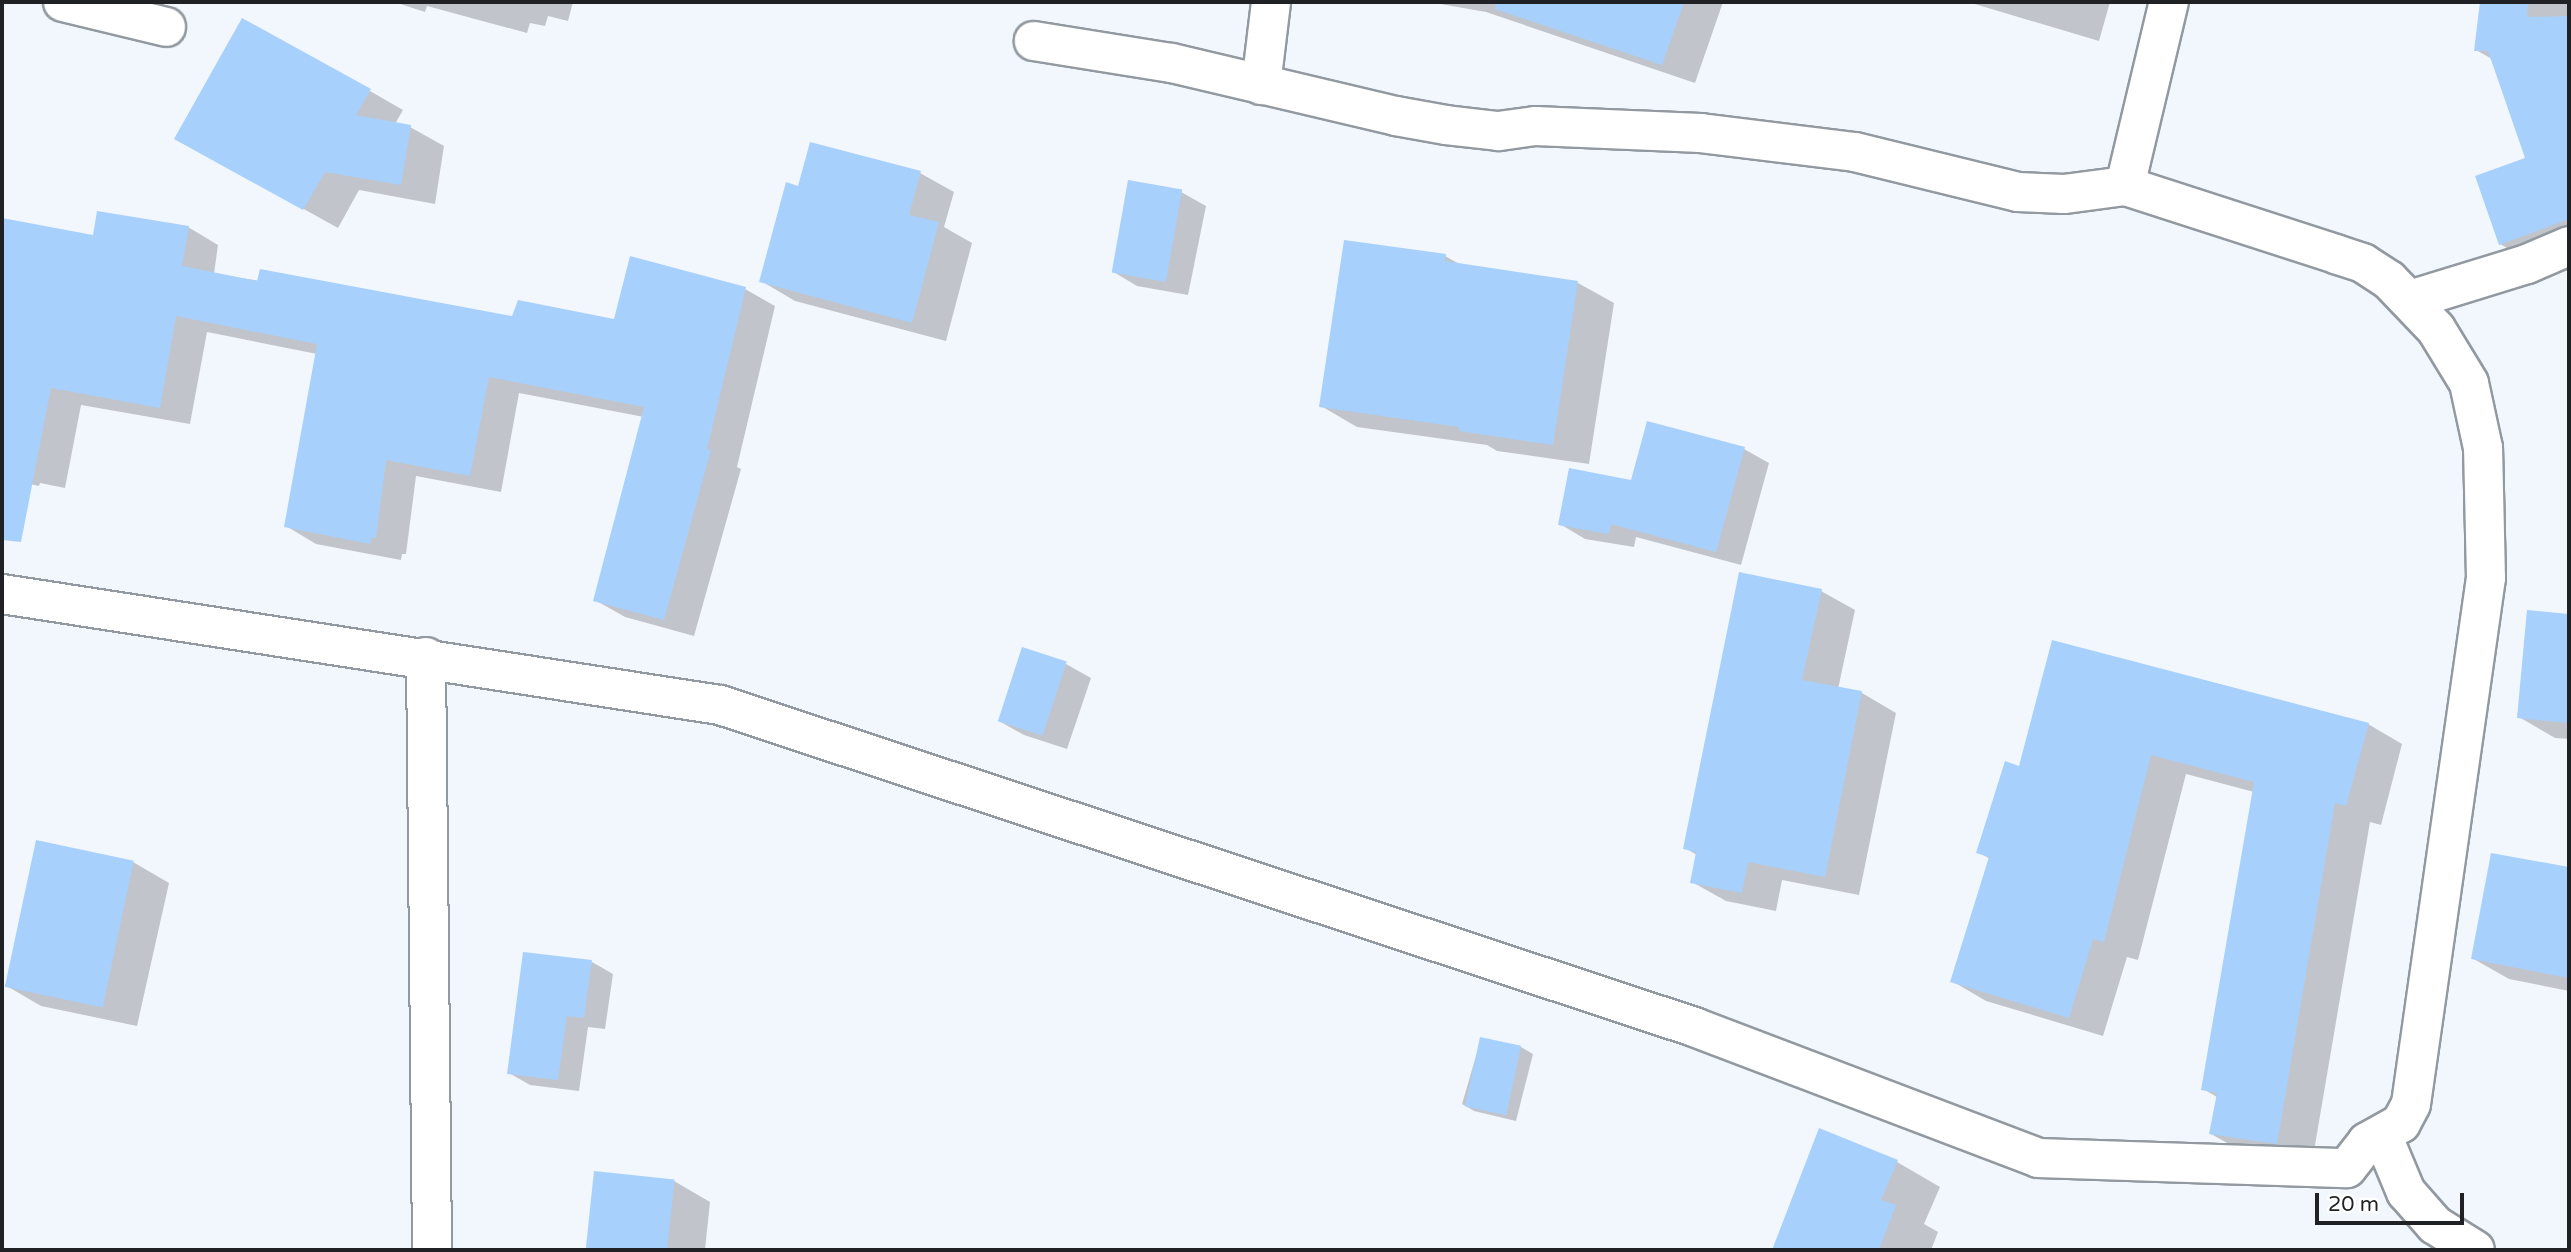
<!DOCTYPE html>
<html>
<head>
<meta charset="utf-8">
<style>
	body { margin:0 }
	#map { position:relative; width:2571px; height:1252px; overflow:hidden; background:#f2f7fe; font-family:"Varela Round",sans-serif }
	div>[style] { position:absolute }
	.shadow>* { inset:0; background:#0003 }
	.building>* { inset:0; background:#a7d0fc; transform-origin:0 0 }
	.roads { filter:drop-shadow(2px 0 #9299a0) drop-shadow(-2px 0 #9299a0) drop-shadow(0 2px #9299a0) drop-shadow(0 -2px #9299a0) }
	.minor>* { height:38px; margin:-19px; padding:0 19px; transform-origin:19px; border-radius:19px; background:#fff }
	span { translate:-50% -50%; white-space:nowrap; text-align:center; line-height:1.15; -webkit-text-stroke:5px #fff; paint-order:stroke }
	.frame { position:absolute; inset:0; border:4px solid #1f2124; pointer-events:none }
	.scale { position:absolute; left:2315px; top:1193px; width:149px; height:32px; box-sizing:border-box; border:4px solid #1f2124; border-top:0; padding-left:9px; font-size:21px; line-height:24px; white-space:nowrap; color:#1f2124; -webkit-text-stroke:5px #fff; paint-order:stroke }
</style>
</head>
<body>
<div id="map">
	<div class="shadow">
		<div style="clip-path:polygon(394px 2px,573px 2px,568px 21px,548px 16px,545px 26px,530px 23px,527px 33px,427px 6px,425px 12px)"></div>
		<div style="clip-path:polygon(1429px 2px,1723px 2px,1695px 83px,1486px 12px)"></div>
		<div style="clip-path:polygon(1968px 2px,2110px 2px,2099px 41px)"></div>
		<div style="clip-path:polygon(2482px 2px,2569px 2px,2569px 246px,2530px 261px,2500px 244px,2527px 159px,2492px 59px,2476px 50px)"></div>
		<div style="clip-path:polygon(370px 91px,403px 110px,395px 124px,410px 127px,444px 146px,435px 204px,359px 190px,338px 228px,210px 157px)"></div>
		<div style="clip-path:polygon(920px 173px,954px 192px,944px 227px,972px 243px,946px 341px,795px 301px,761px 281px,800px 188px)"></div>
		<div style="clip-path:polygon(1181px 192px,1206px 206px,1188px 295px,1137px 286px,1112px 271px)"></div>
		<div style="clip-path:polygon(2px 219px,95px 237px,188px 227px,218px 245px,214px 274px,513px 318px,615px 321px,745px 289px,775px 306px,737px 467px,741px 469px,694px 636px,625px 617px,595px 600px,644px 417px,519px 393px,501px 492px,416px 476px,406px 554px,402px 554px,401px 560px,316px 544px,286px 526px,317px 354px,207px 332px,190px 424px,81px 405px,65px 488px,40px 483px,39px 486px,2px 478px)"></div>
		<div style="clip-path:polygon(1445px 256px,1461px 265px,1578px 283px,1614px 303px,1589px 464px,1497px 451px,1487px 445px,1357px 427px,1321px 406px)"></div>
		<div style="clip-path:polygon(1744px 449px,1769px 463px,1741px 565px,1636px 537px,1634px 547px,1585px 539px,1560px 524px,1632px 482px)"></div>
		<div style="clip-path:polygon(1821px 591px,1855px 610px,1838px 689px,1862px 693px,1896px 713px,1859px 895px,1782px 880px,1776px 911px,1726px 901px,1692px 882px,1697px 855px,1685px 848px)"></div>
		<div style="clip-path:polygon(2528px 612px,2569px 616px,2569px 739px,2555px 738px,2519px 717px)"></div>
		<div style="clip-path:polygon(1066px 664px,1091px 678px,1067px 749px,1024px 735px,999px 721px)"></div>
		<div style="clip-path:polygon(2368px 724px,2402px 744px,2381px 825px,2370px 822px,2312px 1163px,2245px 1153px,2211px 1134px,2217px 1097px,2203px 1089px,2254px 792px,2186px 774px,2138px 960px,2127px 957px,2103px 1036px,1986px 1001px,1952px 981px,1990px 859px,1978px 852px,2020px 768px)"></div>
		<div style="clip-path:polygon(2493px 855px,2569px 869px,2569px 991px,2509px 979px,2472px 958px)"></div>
		<div style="clip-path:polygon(133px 862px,169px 883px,137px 1026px,41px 1006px,5px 985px)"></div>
		<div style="clip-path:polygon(592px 962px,613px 974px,605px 1029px,588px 1027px,579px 1091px,530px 1085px,509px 1073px)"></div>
		<div style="clip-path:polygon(1481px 1039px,1521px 1047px,1533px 1054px,1516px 1121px,1474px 1111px,1462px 1104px)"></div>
		<div style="clip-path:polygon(1820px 1131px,1897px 1162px,1940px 1187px,1924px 1224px,1938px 1232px,1931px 1250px,1774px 1250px)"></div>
		<div style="clip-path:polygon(596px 1173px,674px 1181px,710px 1202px,705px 1250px,587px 1250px)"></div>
	</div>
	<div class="building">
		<div style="clip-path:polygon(1496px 2px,1684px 2px,1662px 65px,1495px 9px)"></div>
		<div style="clip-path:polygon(2480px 2px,2528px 2px,2527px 17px,2569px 16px,2569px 219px,2499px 245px,2475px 176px,2525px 158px,2488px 51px,2474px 51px)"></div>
		<div style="clip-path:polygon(242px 18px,371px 89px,356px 115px,411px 125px,401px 185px,325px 172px,303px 210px,174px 139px)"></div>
		<div style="clip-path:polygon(810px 142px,921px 171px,909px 215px,939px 222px,912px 323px,759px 282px,786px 182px,798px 186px)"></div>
		<div style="left:1128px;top:180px;width:55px;height:94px;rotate:10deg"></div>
		<div style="clip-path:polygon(97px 211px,189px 226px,182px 266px,257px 281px,260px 269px,512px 316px,518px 300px,614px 319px,630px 256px,746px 287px,707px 449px,711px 450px,664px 620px,593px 601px,644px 407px,489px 377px,470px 476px,386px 460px,376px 538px,372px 537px,370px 544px,284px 527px,317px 344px,176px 316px,160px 408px,51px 388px,21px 542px,2px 540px,2px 218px,93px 235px)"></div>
		<div style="clip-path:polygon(1344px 240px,1446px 254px,1445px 261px,1578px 281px,1553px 445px,1459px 431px,1459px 427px,1319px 407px)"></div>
		<div style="clip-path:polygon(1647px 421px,1745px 447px,1716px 552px,1611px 524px,1609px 534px,1558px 525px,1569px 468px,1631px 480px)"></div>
		<div style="clip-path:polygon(1739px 572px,1822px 589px,1802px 680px,1862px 691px,1825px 877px,1748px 862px,1742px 893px,1690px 883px,1696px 852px,1683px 849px)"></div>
		<div style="clip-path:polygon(2527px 610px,2569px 614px,2569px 723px,2517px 718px)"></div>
		<div style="clip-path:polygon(2052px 640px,2369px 723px,2346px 806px,2335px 803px,2277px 1144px,2209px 1134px,2217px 1093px,2201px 1090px,2254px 782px,2151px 755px,2104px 942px,2093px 939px,2069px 1018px,1950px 982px,1989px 857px,1976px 853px,2005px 761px,2019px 766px)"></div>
		<div style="left:1022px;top:647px;width:47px;height:78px;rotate:18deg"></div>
		<div style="left:36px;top:840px;width:100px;height:150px;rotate:12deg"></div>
		<div style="clip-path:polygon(2491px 853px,2569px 867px,2569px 978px,2471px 959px)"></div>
		<div style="clip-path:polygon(523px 952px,592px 960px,584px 1018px,567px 1016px,558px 1080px,507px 1074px)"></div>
		<div style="left:1480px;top:1037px;width:42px;height:71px;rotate:12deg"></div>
		<div style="clip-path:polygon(1819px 1128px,1898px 1160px,1881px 1200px,1896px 1205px,1879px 1250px,1772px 1250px)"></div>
		<div style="left:594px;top:1171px;width:81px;height:80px;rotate:6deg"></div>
	</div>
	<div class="roads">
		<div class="minor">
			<div style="left:63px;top:2px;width:106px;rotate:13.6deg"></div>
			<div style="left:1261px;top:85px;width:84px;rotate:-83.1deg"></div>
			<div style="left:2125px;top:186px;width:189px;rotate:-76.6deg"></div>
			<div style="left:2410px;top:300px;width:122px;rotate:-17.1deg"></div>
			<div style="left:2527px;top:264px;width:46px;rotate:-23.2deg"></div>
			<div style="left:2px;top:594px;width:727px;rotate:8.79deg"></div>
			<div style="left:720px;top:705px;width:1026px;rotate:18.29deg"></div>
			<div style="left:1694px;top:1027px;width:368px;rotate:20.8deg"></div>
			<div style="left:2038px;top:1158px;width:309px;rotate:1.9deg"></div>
			<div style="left:2347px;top:1168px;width:33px;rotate:-52deg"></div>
			<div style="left:2367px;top:1142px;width:39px;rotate:-29deg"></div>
			<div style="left:2401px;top:1123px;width:21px;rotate:-62deg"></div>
			<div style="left:2411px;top:1104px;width:531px;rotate:-81.89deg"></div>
			<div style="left:2486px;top:578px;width:130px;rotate:-91.3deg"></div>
			<div style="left:2483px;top:448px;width:66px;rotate:-102.2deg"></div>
			<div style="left:2469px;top:383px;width:63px;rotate:-121.4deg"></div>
			<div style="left:2436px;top:329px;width:68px;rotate:-133.8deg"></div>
			<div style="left:2389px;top:280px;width:31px;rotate:-147deg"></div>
			<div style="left:2363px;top:263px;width:28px;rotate:-162deg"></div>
			<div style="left:2336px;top:254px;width:222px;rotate:-162.1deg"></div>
			<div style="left:2125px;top:186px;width:62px;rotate:172.5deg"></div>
			<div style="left:2064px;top:194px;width:46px;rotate:-177.5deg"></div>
			<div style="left:2018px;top:192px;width:168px;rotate:-166.2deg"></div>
			<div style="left:1855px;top:152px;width:155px;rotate:-173deg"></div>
			<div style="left:1701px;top:133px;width:166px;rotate:-177.6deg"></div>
			<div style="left:1535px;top:126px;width:37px;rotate:172deg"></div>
			<div style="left:1498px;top:131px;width:52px;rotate:-173.4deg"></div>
			<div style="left:1446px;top:125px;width:51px;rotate:-169.8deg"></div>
			<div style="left:1396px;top:116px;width:231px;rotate:-166.7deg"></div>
			<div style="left:1171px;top:63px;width:139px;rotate:-170.9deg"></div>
			<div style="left:426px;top:657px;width:593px;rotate:89.42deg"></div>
			<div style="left:2383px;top:1137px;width:60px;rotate:67.3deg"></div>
			<div style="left:2406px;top:1192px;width:44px;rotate:48.7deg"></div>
			<div style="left:2435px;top:1225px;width:47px;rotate:32deg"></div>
		</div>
	</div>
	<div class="frame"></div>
	<div class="scale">20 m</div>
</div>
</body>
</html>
